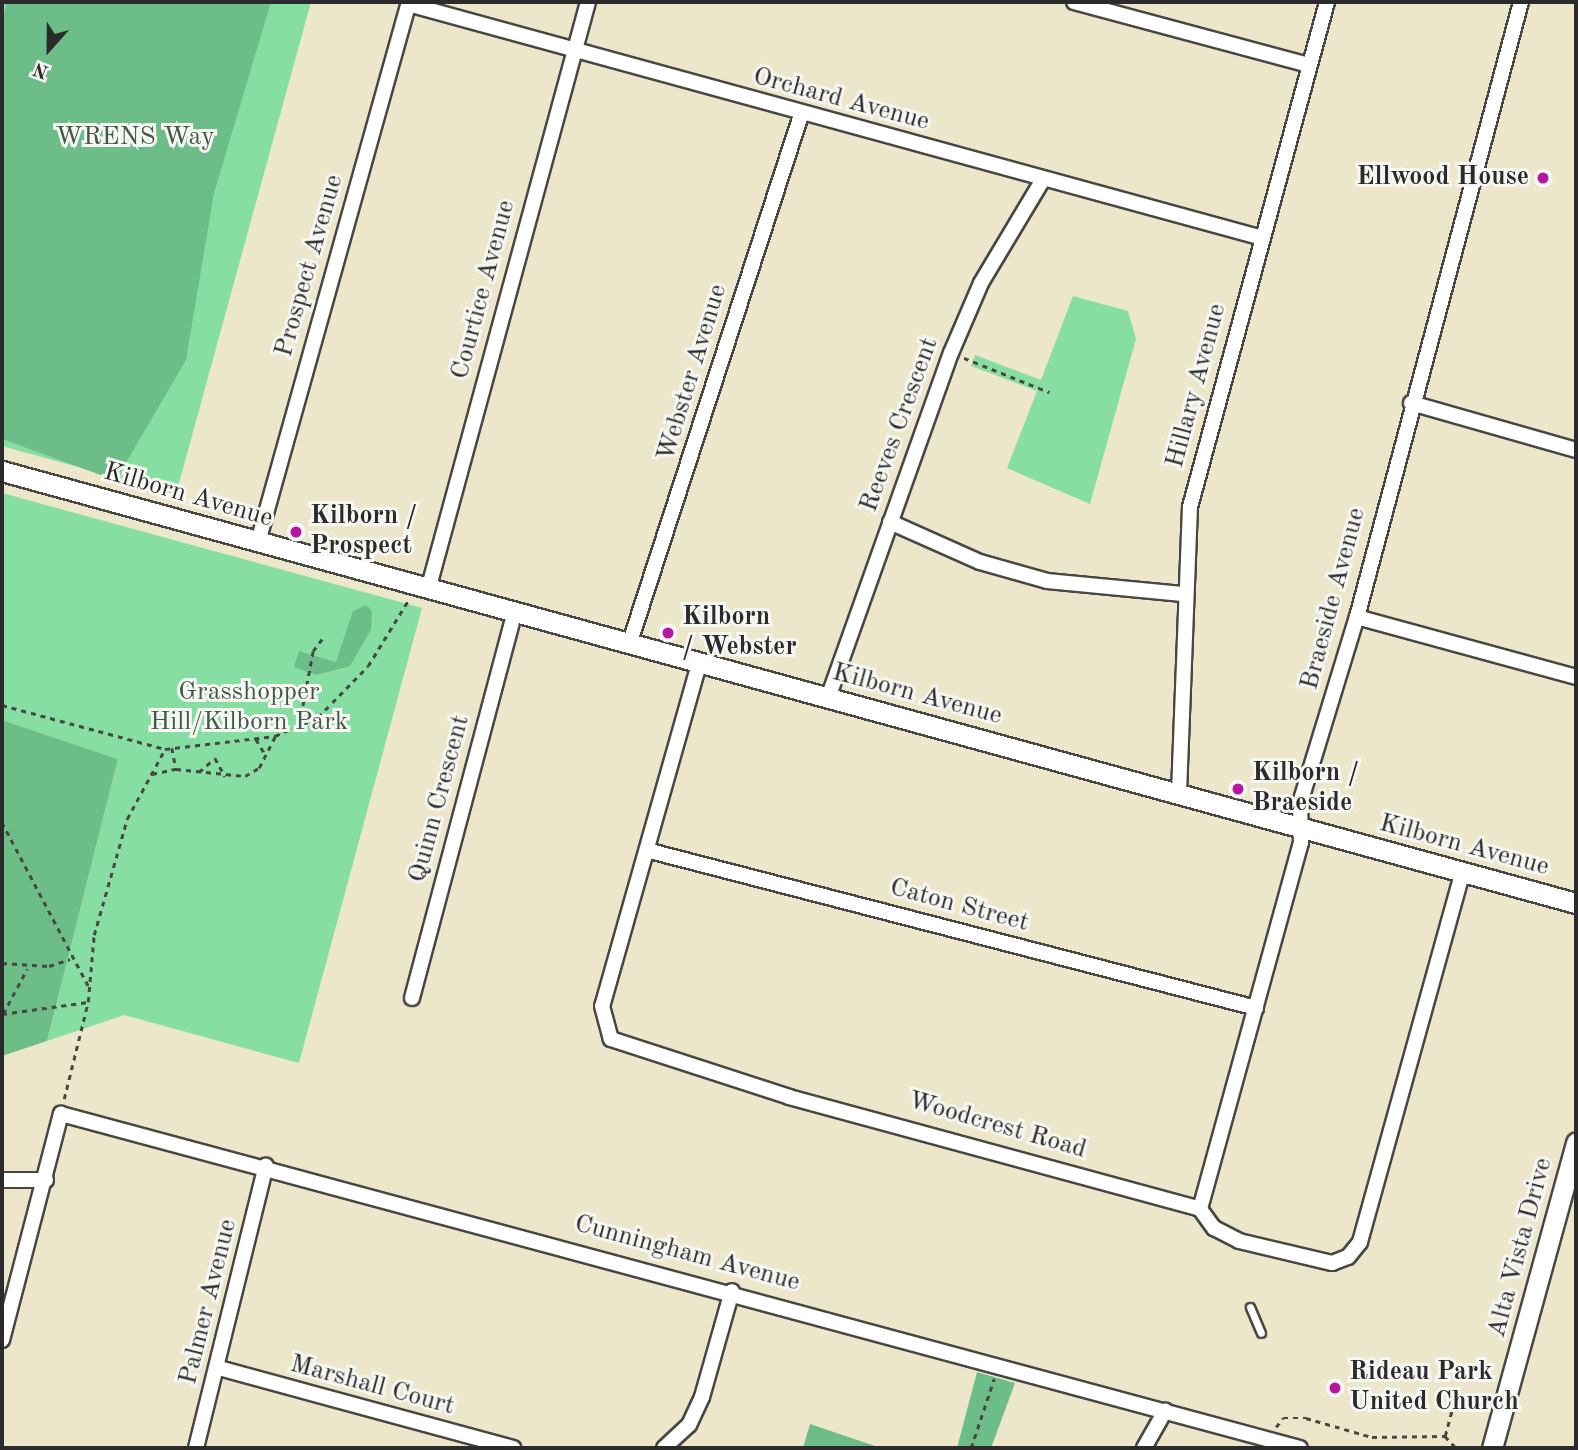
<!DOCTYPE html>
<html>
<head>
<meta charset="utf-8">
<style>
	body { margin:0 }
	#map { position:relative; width:1578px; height:1450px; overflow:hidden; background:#ece6cb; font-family:"Old Standard TT",serif }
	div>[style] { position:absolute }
	.green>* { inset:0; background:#87dea2 }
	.forest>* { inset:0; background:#6dbd88 }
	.path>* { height:2.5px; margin-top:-1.25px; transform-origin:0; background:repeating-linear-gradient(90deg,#484743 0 5px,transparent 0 10px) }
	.roads { filter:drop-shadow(2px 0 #484743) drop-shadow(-2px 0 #484743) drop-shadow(0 2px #484743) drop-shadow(0 -2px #484743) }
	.lane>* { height:7px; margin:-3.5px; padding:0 3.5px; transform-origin:3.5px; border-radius:3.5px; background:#fff }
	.street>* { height:14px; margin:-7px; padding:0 7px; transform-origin:7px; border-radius:7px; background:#fff }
	.secondary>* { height:19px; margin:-9.5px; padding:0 9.5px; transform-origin:9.5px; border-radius:9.5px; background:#fff }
	.dots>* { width:19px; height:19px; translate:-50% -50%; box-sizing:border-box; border:4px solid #f6f6f2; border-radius:50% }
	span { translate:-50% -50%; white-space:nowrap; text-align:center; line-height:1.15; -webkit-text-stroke:6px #f6f6f2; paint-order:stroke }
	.street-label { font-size:26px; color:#2b2b2b }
	.park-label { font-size:26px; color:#425849 }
	.poi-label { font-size:26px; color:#2b2b2b; font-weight:700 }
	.right { translate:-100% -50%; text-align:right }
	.left { translate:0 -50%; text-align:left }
	.frame { position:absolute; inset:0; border:4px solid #2b2b2b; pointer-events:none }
	.north { position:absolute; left:14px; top:14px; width:70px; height:70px; -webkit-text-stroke:5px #f6f6f2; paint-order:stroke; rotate:201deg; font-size:19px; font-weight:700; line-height:28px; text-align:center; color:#2b2b2b }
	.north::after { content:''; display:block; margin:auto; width:24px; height:32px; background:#2b2b2b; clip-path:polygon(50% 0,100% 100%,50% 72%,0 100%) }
</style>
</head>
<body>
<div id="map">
	<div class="green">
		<div style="clip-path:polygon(2px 2px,311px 2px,176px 494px,2px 446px)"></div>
		<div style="clip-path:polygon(1073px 296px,1128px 311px,1136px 339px,1090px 504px,1007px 468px,1037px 391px,971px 366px,975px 355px,1041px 380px)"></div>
		<div style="clip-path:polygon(2px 493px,422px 608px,299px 1063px,124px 1015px,47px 1041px,118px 759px,2px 720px)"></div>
	</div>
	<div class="forest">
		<div style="clip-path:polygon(7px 2px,271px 2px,214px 193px,186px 360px,120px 473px,109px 478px,2px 439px,2px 21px)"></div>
		<div style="clip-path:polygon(366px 605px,372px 611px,371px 630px,350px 666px,316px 675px,294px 667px,299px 651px,336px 662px,353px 611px)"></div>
		<div style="clip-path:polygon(2px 720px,118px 759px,47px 1041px,2px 1056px)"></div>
		<div style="clip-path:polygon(977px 1372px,1015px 1383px,991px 1448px,957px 1448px)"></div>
		<div style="clip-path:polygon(810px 1424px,881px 1448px,803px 1448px)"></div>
	</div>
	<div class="path">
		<div style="left:2px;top:6px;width:4px;rotate:-76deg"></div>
		<div style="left:964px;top:358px;width:92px;rotate:21.8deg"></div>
		<div style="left:2px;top:705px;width:169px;rotate:15.1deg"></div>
		<div style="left:165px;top:749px;width:111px;rotate:-6.7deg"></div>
		<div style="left:275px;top:736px;width:47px;rotate:-23.8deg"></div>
		<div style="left:318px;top:717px;width:71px;rotate:-45.6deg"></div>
		<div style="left:368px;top:666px;width:79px;rotate:-58.5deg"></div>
		<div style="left:299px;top:725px;width:75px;rotate:-79.3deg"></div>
		<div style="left:313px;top:651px;width:15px;rotate:-53deg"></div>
		<div style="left:256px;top:739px;width:17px;rotate:59deg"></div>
		<div style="left:172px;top:748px;width:21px;rotate:79deg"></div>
		<div style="left:199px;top:772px;width:21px;rotate:-41deg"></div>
		<div style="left:215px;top:758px;width:21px;rotate:61deg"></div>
		<div style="left:152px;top:774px;width:25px;rotate:-12deg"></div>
		<div style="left:176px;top:769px;width:69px;rotate:5.8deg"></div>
		<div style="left:245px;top:776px;width:16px;rotate:-30deg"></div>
		<div style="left:259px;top:768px;width:36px;rotate:-63deg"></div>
		<div style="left:2px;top:822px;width:187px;rotate:62.2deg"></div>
		<div style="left:2px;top:963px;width:47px;rotate:3.7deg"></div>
		<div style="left:49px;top:966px;width:22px;rotate:-18deg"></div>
		<div style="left:2px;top:1014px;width:87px;rotate:-7.9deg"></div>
		<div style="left:3px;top:1014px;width:51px;rotate:-61.9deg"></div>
		<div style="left:64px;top:1099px;width:100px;rotate:-76.1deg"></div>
		<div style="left:88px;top:1002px;width:67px;rotate:-84.9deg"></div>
		<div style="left:94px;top:935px;width:121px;rotate:-74.1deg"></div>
		<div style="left:127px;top:819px;width:80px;rotate:-61.5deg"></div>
		<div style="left:1276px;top:1427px;width:11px;rotate:-52deg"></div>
		<div style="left:1283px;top:1418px;width:23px"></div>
		<div style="left:1306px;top:1418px;width:69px;rotate:16.1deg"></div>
		<div style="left:1372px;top:1437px;width:73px;rotate:-0.8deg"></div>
		<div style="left:1445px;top:1436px;width:16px;rotate:47deg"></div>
		<div style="left:1445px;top:1436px;width:51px;rotate:-75.1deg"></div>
		<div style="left:971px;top:1448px;width:73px;rotate:-71.6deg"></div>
	</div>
	<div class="roads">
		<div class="lane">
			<div style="left:1250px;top:1307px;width:28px;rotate:67deg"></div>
		</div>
		<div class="street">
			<div style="left:1074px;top:2px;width:243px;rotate:15deg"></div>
			<div style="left:408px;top:4px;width:886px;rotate:15.31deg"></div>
			<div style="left:1411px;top:403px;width:172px;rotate:15.9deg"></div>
			<div style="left:890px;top:522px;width:98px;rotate:24deg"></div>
			<div style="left:980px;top:562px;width:70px;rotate:15.8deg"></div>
			<div style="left:1047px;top:581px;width:136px;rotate:5.5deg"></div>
			<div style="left:258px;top:542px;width:561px;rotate:-74.38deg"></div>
			<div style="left:428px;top:590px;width:609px;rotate:-74.78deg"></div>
			<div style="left:1357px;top:617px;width:227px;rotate:15.3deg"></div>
			<div style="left:629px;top:645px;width:557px;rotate:-72.02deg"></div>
			<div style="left:699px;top:664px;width:355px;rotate:105.8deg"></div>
			<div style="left:602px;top:1006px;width:34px;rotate:75deg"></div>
			<div style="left:611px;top:1039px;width:187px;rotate:18deg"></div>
			<div style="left:789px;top:1097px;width:426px;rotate:15.2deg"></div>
			<div style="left:1200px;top:1209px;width:24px;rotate:54deg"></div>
			<div style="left:1214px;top:1228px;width:28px;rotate:27deg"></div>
			<div style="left:1239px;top:1241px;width:96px;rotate:13.3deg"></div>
			<div style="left:1332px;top:1263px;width:17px;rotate:-21deg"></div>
			<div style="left:1348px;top:1257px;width:19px;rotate:-51deg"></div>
			<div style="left:1360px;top:1242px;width:382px;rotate:-74.5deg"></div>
			<div style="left:828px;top:698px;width:366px;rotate:-70.4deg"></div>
			<div style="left:951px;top:353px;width:76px;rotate:-66.8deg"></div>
			<div style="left:981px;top:283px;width:119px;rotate:-59.1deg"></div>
			<div style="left:1179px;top:793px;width:286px;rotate:-87.8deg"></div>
			<div style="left:1190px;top:507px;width:523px;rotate:-74.82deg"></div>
			<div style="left:650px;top:851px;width:626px;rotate:14.52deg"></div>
			<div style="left:412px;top:998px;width:400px;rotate:-75.1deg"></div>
			<div style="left:2px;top:1180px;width:44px"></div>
			<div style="left:1200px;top:1209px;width:380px;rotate:-74.6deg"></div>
			<div style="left:1301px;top:843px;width:40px;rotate:-91.4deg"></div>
			<div style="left:1300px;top:803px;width:195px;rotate:-73deg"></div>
			<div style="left:1357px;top:617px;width:636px;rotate:-75.07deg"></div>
			<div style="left:2px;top:1340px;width:234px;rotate:-75.4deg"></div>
			<div style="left:61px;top:1114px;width:1283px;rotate:15.09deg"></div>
			<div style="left:219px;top:1368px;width:305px;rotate:15.2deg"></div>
			<div style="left:196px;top:1448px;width:291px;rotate:-76.1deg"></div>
			<div style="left:664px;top:1448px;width:34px;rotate:-43deg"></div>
			<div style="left:689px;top:1425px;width:31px;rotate:-65deg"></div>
			<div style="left:702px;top:1397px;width:110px;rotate:-74.2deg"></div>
			<div style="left:1144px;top:1448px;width:43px;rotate:-60.4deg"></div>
		</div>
		<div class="secondary">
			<div style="left:2px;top:471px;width:1632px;rotate:15.35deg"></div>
			<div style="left:1492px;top:1448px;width:317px;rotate:-74.6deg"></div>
		</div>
	</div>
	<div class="dots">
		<div style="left:1543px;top:178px;background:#b5179e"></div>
		<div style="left:296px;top:532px;background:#b5179e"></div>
		<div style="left:668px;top:633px;background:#b5179e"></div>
		<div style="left:1238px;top:789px;background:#b5179e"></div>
		<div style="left:1335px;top:1388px;background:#b5179e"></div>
	</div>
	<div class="street-label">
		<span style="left:841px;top:100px;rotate:15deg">Orchard Avenue</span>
		<span style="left:310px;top:266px;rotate:-74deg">Prospect Avenue</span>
		<span style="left:484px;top:290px;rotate:-75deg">Courtice Avenue</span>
		<span style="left:693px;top:373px;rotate:-73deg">Webster Avenue</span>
		<span style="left:1197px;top:386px;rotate:-75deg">Hillary Avenue</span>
		<span style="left:900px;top:425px;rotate:-70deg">Reeves Crescent</span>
		<span style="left:188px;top:496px;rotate:16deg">Kilborn Avenue</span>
		<span style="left:1334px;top:599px;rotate:-75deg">Braeside Avenue</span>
		<span style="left:917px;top:695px;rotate:15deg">Kilborn Avenue</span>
		<span style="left:440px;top:799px;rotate:-75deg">Quinn Crescent</span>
		<span style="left:1464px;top:846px;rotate:15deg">Kilborn Avenue</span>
		<span style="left:959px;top:906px;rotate:15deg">Caton Street</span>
		<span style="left:997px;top:1126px;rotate:16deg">Woodcrest Road</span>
		<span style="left:1521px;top:1248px;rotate:-75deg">Alta Vista Drive</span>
		<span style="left:687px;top:1254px;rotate:15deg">Cunningham Avenue</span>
		<span style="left:209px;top:1302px;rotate:-76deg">Palmer Avenue</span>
		<span style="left:372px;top:1386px;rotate:15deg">Marshall Court</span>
	</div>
	<div class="park-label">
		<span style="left:135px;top:138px">WRENS Way</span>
		<span style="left:249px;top:708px">Grasshopper<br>Hill/Kilborn Park</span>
	</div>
	<div class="poi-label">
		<span class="right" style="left:1529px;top:178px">Ellwood House</span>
		<span class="left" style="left:310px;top:532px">Kilborn /<br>Prospect</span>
		<span class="left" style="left:682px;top:633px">Kilborn<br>/ Webster</span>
		<span class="left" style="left:1252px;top:789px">Kilborn /<br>Braeside</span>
		<span class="left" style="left:1349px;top:1388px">Rideau Park<br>United Church</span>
	</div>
	<div class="frame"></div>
	<div class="north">N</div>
</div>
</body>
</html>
